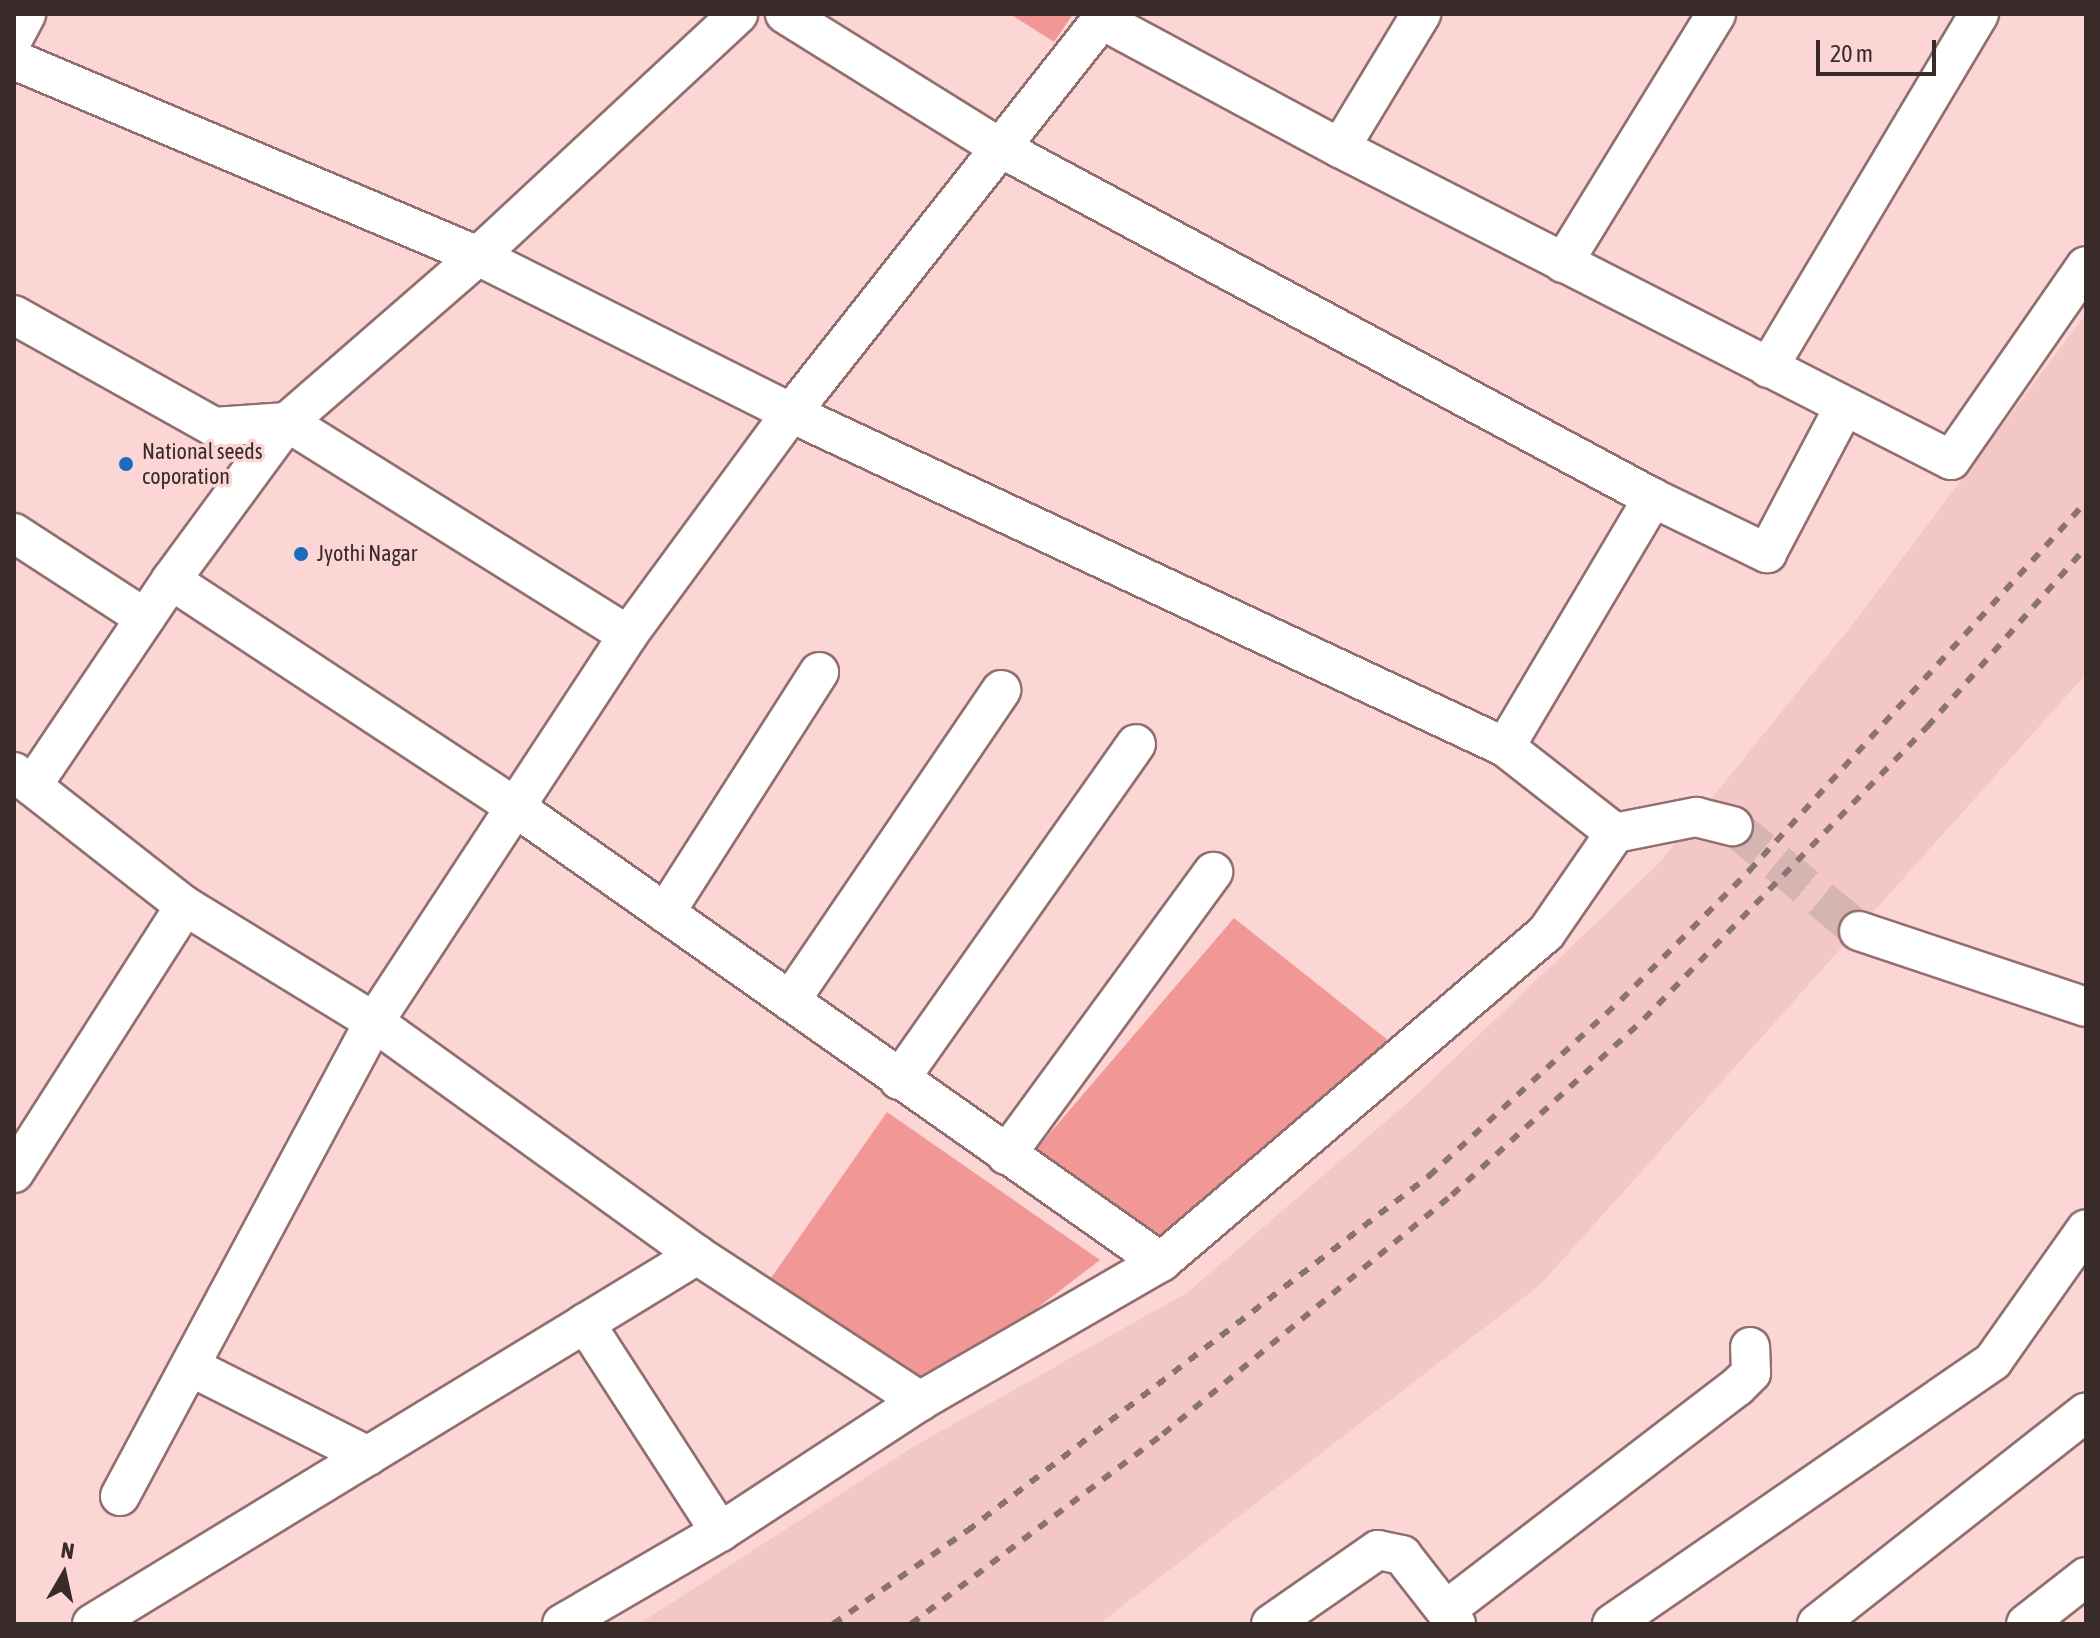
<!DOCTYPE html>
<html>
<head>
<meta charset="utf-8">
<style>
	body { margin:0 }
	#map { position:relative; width:2100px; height:1638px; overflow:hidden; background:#fcd6d4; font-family:"Asap Condensed",sans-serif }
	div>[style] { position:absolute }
	.built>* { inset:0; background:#f3c7c5 }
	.green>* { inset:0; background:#f19897 }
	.street-tunnel>* { height:38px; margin-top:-19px; transform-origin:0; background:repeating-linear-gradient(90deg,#d5b4b2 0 38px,transparent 0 57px) }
	.roads { filter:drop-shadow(2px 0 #916f6e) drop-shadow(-2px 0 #916f6e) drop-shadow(0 2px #916f6e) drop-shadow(0 -2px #916f6e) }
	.street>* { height:38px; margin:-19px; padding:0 19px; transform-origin:19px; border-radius:19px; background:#fff }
	.rail>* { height:6px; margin-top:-3px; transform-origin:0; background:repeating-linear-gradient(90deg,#8a7271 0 10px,transparent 0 20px) }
	.dots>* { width:22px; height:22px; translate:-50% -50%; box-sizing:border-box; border:4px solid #fcd6d4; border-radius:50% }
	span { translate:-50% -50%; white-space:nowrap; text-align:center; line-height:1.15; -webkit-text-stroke:7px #fcd6d4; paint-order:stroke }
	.poi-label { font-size:22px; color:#3a2b2b }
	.left { translate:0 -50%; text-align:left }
	.frame { position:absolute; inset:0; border:16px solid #3a2b2b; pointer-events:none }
	.north { position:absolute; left:24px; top:1534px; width:80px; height:80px; -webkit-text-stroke:6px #fcd6d4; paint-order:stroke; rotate:9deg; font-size:22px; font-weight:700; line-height:32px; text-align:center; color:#3a2b2b }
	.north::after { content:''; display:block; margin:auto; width:28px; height:36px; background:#3a2b2b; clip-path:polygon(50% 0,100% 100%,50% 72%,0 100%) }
	.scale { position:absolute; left:1816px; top:40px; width:120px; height:36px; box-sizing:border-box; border:4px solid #3a2b2b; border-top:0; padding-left:10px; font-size:24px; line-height:28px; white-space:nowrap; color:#3a2b2b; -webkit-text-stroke:6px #fcd6d4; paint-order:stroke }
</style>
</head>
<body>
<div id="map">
	<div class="built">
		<div style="clip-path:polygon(2086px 314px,2086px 674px,1540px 1285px,1099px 1624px,639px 1624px,918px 1444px,1188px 1292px,1412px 1099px,1660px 862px,1856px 620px)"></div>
	</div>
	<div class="green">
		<div style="clip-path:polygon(1010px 14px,1073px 14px,1054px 42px)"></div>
		<div style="clip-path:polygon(1234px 918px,1389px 1041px,1159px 1245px,1032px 1154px)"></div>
		<div style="clip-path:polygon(887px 1112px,1100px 1260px,921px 1397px,764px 1288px)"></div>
	</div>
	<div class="street-tunnel">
		<div style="left:1733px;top:826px;width:164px;rotate:39.8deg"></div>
	</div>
	<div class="roads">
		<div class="street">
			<div style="left:785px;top:14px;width:250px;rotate:31.9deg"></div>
			<div style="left:997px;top:146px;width:744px;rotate:28.22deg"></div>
			<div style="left:1653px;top:498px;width:127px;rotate:25.8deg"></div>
			<div style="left:1767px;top:553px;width:165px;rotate:-62.2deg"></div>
			<div style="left:1102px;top:20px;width:270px;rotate:28.3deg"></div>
			<div style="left:1340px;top:148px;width:686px;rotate:27.05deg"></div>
			<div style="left:1951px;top:460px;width:236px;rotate:-55.2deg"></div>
			<div style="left:14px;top:37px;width:26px;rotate:-62deg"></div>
			<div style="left:14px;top:60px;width:504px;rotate:22.9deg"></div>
			<div style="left:478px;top:256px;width:350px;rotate:26.6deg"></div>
			<div style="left:791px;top:413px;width:788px;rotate:25.07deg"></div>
			<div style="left:1505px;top:747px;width:140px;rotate:38deg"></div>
			<div style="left:1340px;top:148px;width:157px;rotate:-58.8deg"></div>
			<div style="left:1563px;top:263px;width:292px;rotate:-58.4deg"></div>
			<div style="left:14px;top:315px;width:229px;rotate:29.2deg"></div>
			<div style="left:214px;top:427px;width:73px;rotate:-3.9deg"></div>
			<div style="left:287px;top:422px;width:402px;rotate:32deg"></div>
			<div style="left:1768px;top:368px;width:412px;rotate:-59.2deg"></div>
			<div style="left:14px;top:533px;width:156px;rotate:33deg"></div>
			<div style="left:171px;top:580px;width:412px;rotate:33.4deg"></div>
			<div style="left:515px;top:807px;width:790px;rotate:35.16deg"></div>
			<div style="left:1505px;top:747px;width:290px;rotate:-59.3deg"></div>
			<div style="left:14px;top:772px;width:217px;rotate:38.1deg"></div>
			<div style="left:185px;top:906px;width:222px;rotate:31.5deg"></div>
			<div style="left:374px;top:1022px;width:398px;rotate:35.8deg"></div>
			<div style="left:697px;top:1255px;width:267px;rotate:33.2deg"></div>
			<div style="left:32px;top:786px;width:249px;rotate:-56deg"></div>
			<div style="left:171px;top:580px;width:196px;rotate:-53.7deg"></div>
			<div style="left:287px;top:422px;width:253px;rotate:-41deg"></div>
			<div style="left:478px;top:256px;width:355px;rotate:-42.9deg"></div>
			<div style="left:665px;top:913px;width:286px;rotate:-57.4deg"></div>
			<div style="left:1859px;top:931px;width:239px;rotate:18.5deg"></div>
			<div style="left:790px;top:1001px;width:376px;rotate:-55.8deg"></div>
			<div style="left:899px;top:1080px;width:411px;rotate:-54.8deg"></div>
			<div style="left:1006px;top:1155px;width:351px;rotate:-53.8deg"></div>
			<div style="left:14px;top:1173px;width:317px;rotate:-57.4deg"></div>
			<div style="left:585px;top:1323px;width:249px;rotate:57.1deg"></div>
			<div style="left:193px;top:1368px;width:196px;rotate:26.7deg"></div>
			<div style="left:120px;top:1496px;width:538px;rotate:-61.81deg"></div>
			<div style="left:374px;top:1022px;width:463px;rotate:-56.7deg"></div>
			<div style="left:628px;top:635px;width:275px;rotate:-53.7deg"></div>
			<div style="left:791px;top:413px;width:508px;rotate:-51.71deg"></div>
			<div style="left:1446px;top:1610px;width:367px;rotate:-37.5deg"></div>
			<div style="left:1737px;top:1387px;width:20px;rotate:-45deg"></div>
			<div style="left:1751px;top:1373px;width:26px;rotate:-92deg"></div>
			<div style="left:92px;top:1624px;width:709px;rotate:-31.38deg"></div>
			<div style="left:562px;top:1624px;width:183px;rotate:-30.2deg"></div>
			<div style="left:720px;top:1532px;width:239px;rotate:-33.2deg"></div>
			<div style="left:920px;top:1401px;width:278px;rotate:-30deg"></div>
			<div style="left:1161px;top:1262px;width:506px;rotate:-40.52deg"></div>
			<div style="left:1546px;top:933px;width:121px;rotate:-55.4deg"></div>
			<div style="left:1615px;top:833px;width:83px;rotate:-11.2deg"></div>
			<div style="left:1696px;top:817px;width:38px;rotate:14deg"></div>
			<div style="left:1271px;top:1624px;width:130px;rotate:-34.7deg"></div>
			<div style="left:1378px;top:1550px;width:25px;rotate:12deg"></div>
			<div style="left:1402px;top:1555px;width:88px;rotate:52deg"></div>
			<div style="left:1612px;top:1624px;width:463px;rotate:-34.6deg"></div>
			<div style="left:1993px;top:1361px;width:161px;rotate:-54.8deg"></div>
			<div style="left:1817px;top:1624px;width:342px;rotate:-38.2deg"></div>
			<div style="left:2026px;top:1624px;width:76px;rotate:-38.1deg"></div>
		</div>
	</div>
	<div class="rail">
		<div style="left:833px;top:1624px;width:163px;rotate:-34.8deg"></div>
		<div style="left:967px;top:1531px;width:583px;rotate:-37.54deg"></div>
		<div style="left:1429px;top:1176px;width:260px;rotate:-42.5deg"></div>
		<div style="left:1621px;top:1000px;width:182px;rotate:-45.2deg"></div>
		<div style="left:1749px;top:871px;width:500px;rotate:-47.6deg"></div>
		<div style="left:911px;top:1624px;width:316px;rotate:-37deg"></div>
		<div style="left:1163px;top:1434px;width:375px;rotate:-39.6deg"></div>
		<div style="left:1452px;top:1195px;width:260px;rotate:-42.5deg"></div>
		<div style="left:1644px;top:1019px;width:407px;rotate:-45.9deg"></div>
		<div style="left:1927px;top:727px;width:240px;rotate:-48.5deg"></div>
	</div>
	<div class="dots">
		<div style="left:126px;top:464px;background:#196cbb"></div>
		<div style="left:301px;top:554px;background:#196cbb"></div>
	</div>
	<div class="poi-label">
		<span class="left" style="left:142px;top:464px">National seeds<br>coporation</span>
		<span class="left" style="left:317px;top:554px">Jyothi Nagar</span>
	</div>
	<div class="frame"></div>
	<div class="north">N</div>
	<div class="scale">20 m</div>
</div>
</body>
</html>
